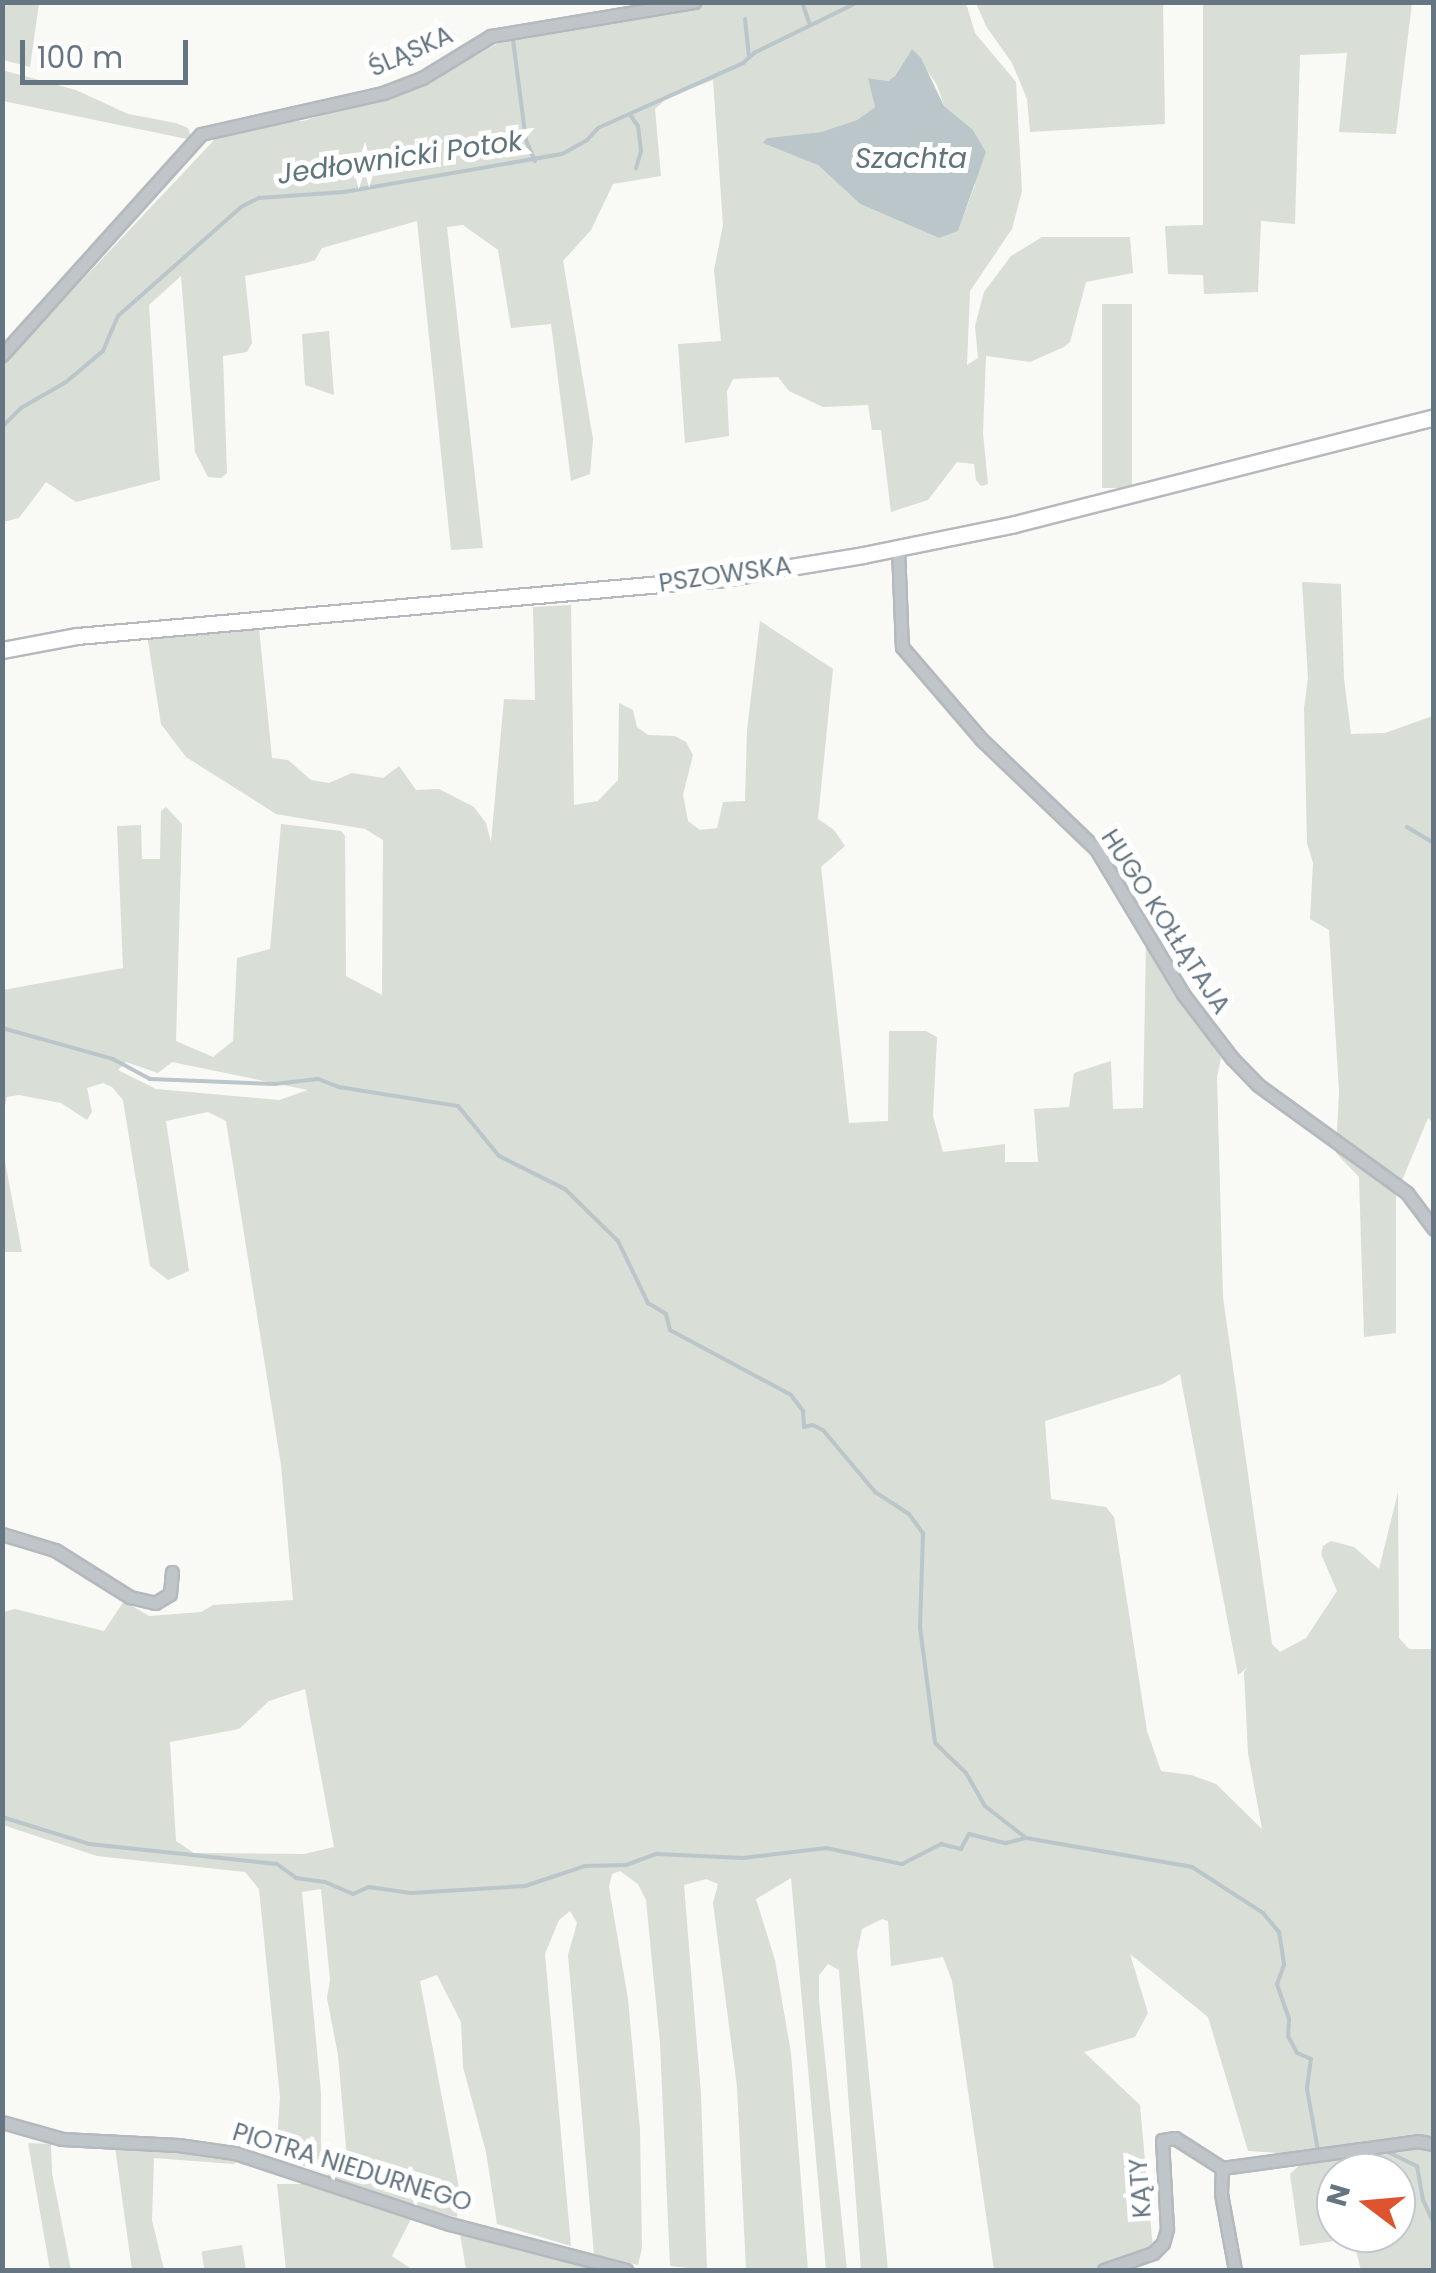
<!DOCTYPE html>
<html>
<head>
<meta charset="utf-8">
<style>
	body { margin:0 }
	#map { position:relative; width:1436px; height:2273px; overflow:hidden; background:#f9f9f6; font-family:Poppins,sans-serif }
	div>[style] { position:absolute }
	.green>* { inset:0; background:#d9ded6; transform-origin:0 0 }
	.water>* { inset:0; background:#bac6ca }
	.stream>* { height:4px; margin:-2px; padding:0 2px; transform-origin:2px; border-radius:2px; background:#bac6ca }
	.roads { filter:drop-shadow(2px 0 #b4b9bd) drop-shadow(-2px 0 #b4b9bd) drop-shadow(0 2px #b4b9bd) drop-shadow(0 -2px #b4b9bd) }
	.minor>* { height:11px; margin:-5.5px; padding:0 5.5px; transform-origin:5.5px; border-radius:5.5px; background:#c0c5c9 }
	.major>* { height:15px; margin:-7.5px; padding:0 7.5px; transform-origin:7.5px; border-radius:7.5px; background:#fff }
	span { translate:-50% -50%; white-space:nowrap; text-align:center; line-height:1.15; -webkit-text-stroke:10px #fff; paint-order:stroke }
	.street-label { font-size:25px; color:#657581 }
	.water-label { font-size:28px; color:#5f747b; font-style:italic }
	.frame { position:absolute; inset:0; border:5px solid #657581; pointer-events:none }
	.north { position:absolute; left:1316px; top:2153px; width:100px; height:100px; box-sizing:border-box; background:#fff; border:2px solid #c1c8cd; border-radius:50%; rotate:286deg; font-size:28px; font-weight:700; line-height:40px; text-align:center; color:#657581 }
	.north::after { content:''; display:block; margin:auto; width:35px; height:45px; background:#df5430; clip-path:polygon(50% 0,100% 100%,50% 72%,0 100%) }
	.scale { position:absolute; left:20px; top:40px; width:168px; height:45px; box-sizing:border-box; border:5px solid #657581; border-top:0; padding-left:12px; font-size:30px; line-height:35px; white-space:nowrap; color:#657581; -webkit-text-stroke:8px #fff; paint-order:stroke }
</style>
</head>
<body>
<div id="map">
	<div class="green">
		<div style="clip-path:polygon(2px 3px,39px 3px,30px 67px,3px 60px)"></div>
		<div style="clip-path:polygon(evenodd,708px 3px,966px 3px,975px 33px,1016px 82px,1022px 191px,1012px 229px,970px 291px,967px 365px,978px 358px,975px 326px,984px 292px,1011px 256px,1042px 237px,1130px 237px,1133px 273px,1086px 282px,1070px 342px,1064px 347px,1030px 362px,986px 356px,983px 433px,988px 484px,981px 486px,976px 480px,974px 464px,957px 462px,928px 500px,891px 512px,881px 430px,872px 430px,868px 405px,823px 407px,789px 391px,778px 377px,733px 379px,727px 391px,729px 436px,685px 443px,678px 344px,721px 341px,714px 270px,723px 225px,713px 80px,667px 98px,655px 109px,661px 176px,613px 184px,591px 230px,563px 261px,593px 439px,590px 474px,571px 481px,551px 324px,511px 328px,498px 250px,463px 225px,447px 227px,483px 548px,451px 550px,417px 221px,322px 248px,315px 260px,306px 263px,245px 276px,252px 343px,247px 352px,223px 356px,227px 473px,221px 478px,208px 477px,195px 452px,181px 276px,149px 305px,160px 480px,76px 502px,46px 482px,19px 518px,3px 522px,2px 365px,217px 137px,278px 122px,303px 121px,399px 92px,433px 80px,507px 38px,633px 20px,708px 3px,912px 49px,937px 85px,944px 106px,972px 129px,975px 185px,958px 230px,939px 238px,860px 204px,818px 165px,768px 138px,821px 132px,857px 120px,875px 107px,869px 78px,888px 81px,895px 76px,912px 49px)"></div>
		<div style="clip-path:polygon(976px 3px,1163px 3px,1165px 124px,1030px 132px,1027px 99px,1012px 63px,986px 26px)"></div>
		<div style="clip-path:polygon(1203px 3px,1412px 3px,1396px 134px,1339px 132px,1347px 53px,1300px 55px,1295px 224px,1261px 221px,1258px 292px,1204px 294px,1203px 275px,1168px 274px,1165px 226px,1203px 225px)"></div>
		<div style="clip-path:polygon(2px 70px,76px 90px,128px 114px,176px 123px,188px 128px,192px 140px,3px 101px)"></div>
		<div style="left:1102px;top:304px;width:30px;height:184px"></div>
		<div style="clip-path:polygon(329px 331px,334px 395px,305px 385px,302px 334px)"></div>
		<div style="clip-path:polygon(1302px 582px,1341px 584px,1344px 679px,1351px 734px,1385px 733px,1433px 716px,1433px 1123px,1428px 1118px,1396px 1195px,1396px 1333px,1364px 1337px,1359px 1177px,1336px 1153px,1339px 1091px,1329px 930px,1310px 919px,1313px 863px,1307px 843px,1304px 708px,1308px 678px)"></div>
		<div style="clip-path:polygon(evenodd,571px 605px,574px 805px,598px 801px,618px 780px,619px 703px,633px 710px,637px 727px,648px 735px,675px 736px,686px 742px,693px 755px,683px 795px,688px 821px,700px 830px,717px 828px,723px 802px,745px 801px,747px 730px,760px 621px,833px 669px,818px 819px,834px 830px,845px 846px,821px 867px,849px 1123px,888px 1121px,889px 1031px,926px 1031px,937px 1037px,933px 1116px,943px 1152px,1005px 1144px,1005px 1162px,1038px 1162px,1034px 1109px,1069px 1107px,1074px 1073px,1111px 1061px,1113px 1109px,1143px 1108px,1146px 941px,1221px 1058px,1217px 1077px,1223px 1297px,1272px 1644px,1280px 1652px,1306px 1638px,1337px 1591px,1321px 1554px,1323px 1546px,1331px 1541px,1354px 1547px,1379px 1569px,1398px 1492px,1399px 1638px,1409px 1649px,1434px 1649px,1433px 2270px,1361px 2270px,1354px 2243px,1348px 2239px,1300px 2246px,1290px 2174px,1310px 2155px,1248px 2151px,1208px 2017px,1130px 1954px,1148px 2013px,1135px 2037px,1084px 2052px,1140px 2105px,1153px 2249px,1099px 2270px,994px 2270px,952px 1981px,943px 1957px,891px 1966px,888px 1921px,882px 1919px,862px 1929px,857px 1952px,888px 2270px,861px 2270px,839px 1970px,828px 1964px,819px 1975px,819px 2000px,847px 2270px,826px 2270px,791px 1878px,756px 1899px,775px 1960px,791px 2053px,808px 2270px,746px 2270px,737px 2087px,713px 1903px,718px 1884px,706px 1879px,684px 1885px,701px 2094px,707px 2270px,670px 2266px,660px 2043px,646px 1900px,638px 1884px,620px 1871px,612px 1874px,609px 1887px,628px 1999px,640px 2130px,642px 2248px,638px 2265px,594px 2254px,568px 1955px,577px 1923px,570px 1911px,559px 1920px,545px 1954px,571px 2246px,497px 2224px,486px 2152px,463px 2067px,461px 2022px,437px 1975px,420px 1981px,459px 2188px,457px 2217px,422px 2210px,328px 2177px,329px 2163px,339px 2168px,347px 2159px,338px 2055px,327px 1998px,330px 1980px,321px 1889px,302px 1892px,321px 2093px,321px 2172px,276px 2157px,280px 2097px,259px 1889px,245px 1872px,97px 1856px,3px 1825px,3px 1612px,15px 1609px,104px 1631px,124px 1601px,149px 1616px,201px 1612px,213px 1605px,293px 1600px,281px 1465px,226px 1121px,208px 1112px,166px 1121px,189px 1271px,168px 1280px,150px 1266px,123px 1100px,112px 1087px,103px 1083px,87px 1088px,92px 1112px,87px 1120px,61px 1103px,19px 1095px,7px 1097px,3px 1115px,3px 990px,123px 968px,117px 826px,141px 825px,142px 859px,160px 859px,161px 811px,166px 807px,182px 824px,176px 1041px,213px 1057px,233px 1041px,237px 958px,270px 949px,281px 824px,341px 831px,345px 836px,346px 976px,382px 995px,383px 840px,365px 829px,276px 814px,186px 757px,161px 724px,147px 635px,259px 628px,272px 758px,288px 760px,311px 780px,329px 783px,352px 773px,383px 778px,399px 766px,416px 790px,439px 789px,474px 807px,486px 823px,491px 842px,504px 699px,535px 700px,533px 607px,571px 605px,126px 1062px,158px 1073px,172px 1062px,308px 1090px,279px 1100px,156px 1089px,118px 1070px,126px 1062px,571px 605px,1180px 1374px,1238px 1675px,1248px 1667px,1244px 1672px,1248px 1753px,1262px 1829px,1216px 1784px,1191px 1775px,1161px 1771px,1147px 1731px,1114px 1517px,1106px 1507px,1051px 1499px,1045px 1421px,1163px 1384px,1180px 1374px,571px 605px,305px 1689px,334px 1847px,304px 1854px,194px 1853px,176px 1841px,170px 1742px,239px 1729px,269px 1701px,305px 1689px,571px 605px,1336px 2173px,1396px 2173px,1396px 2233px,1336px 2233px,1336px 2173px)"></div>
		<div style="clip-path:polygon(2px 1151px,3px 1151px,22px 1252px,3px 1252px)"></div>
		<div style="clip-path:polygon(28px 2143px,51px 2144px,52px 2173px,71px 2270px,50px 2270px)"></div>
		<div style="clip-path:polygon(115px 2147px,205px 2153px,241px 2160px,233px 2164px,154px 2158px,152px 2220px,164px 2270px,132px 2270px)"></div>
		<div style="clip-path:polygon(277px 2184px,310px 2184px,412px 2217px,392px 2256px,413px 2270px,286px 2270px)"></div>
		<div style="clip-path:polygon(460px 2233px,474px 2235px,605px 2270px,466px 2270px)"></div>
		<div style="left:242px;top:2245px;width:25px;height:41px;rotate:81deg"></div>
	</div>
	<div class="water">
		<div style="clip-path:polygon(912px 49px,921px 58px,944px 106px,972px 129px,986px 152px,958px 231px,939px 238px,860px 204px,818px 165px,763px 143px,767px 138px,821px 132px,857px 120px,875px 107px,868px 78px,888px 81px,895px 76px)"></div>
	</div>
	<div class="stream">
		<div style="left:802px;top:2px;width:24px;rotate:71deg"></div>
		<div style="left:745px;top:19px;width:39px;rotate:84deg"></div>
		<div style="left:513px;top:40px;width:101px;rotate:82.6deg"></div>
		<div style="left:526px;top:140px;width:23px;rotate:67deg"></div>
		<div style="left:631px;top:116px;width:12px;rotate:55deg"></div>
		<div style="left:638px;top:126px;width:25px;rotate:83deg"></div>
		<div style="left:641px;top:151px;width:18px;rotate:106deg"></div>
		<div style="left:2px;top:427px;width:27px;rotate:-45deg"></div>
		<div style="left:21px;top:408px;width:52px;rotate:-30deg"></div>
		<div style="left:66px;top:382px;width:48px;rotate:-40deg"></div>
		<div style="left:103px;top:351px;width:38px;rotate:-67deg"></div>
		<div style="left:118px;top:316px;width:164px;rotate:-41.5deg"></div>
		<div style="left:241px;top:207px;width:20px;rotate:-27deg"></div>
		<div style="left:259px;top:198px;width:85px;rotate:-4deg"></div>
		<div style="left:344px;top:192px;width:221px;rotate:-9.9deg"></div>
		<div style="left:562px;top:154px;width:29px;rotate:-29deg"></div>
		<div style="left:587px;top:140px;width:16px;rotate:-47deg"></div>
		<div style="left:598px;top:128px;width:159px;rotate:-24.1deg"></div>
		<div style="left:743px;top:63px;width:15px;rotate:-42deg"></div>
		<div style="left:754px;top:53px;width:116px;rotate:-26.1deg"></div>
		<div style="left:1407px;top:827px;width:31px;rotate:31deg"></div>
		<div style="left:2px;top:1028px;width:115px;rotate:15.6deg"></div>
		<div style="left:113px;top:1059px;width:42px;rotate:28.4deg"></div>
		<div style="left:150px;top:1079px;width:125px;rotate:2.3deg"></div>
		<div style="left:275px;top:1084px;width:43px;rotate:-6.6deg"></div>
		<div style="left:318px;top:1079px;width:22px;rotate:21deg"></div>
		<div style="left:339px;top:1087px;width:121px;rotate:9.1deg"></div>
		<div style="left:458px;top:1106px;width:65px;rotate:50.6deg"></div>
		<div style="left:499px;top:1156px;width:74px;rotate:26.6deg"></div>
		<div style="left:565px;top:1189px;width:74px;rotate:44.5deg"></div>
		<div style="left:618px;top:1241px;width:69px;rotate:64.2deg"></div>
		<div style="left:648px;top:1303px;width:21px;rotate:31deg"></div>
		<div style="left:666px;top:1314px;width:16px;rotate:76deg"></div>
		<div style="left:670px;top:1330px;width:137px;rotate:28.2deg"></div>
		<div style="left:791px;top:1395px;width:20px;rotate:53deg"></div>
		<div style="left:803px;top:1411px;width:16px;rotate:86deg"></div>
		<div style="left:804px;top:1427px;width:9px;rotate:-13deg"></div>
		<div style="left:813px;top:1425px;width:11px;rotate:27deg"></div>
		<div style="left:823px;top:1430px;width:81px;rotate:50deg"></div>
		<div style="left:875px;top:1492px;width:40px;rotate:32.9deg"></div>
		<div style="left:909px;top:1514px;width:24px;rotate:54deg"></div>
		<div style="left:923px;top:1533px;width:94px;rotate:91.8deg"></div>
		<div style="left:920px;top:1627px;width:117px;rotate:82.6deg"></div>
		<div style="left:935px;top:1743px;width:43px;rotate:44.1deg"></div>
		<div style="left:966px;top:1773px;width:38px;rotate:60deg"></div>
		<div style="left:985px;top:1806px;width:52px;rotate:38deg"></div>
		<div style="left:1026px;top:1838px;width:169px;rotate:9.9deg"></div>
		<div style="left:1192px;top:1867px;width:85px;rotate:32.9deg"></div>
		<div style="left:1263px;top:1913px;width:25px;rotate:50deg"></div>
		<div style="left:1279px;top:1932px;width:33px;rotate:81deg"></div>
		<div style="left:1284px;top:1965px;width:20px;rotate:110deg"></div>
		<div style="left:1277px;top:1984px;width:37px;rotate:71deg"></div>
		<div style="left:1289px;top:2019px;width:17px;rotate:93deg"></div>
		<div style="left:1288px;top:2036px;width:19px;rotate:62deg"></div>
		<div style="left:1297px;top:2053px;width:15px;rotate:23deg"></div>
		<div style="left:1311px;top:2059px;width:30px;rotate:98deg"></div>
		<div style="left:1307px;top:2089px;width:62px;rotate:79.8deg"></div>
		<div style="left:2px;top:1817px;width:91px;rotate:17.2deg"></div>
		<div style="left:89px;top:1844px;width:189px;rotate:6.1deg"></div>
		<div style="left:277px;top:1864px;width:24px;rotate:36deg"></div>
		<div style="left:296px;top:1878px;width:29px;rotate:8deg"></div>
		<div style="left:325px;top:1882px;width:30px;rotate:23deg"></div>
		<div style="left:353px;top:1894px;width:17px;rotate:-24deg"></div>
		<div style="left:369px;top:1887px;width:42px;rotate:8.1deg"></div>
		<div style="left:411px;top:1893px;width:114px;rotate:-3.5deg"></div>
		<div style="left:525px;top:1886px;width:63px;rotate:-18.4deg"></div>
		<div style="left:585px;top:1866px;width:41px;rotate:-1.4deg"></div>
		<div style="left:626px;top:1865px;width:33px;rotate:-20deg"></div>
		<div style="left:657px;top:1854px;width:86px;rotate:2.7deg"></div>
		<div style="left:743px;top:1858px;width:84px;rotate:-6.9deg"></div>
		<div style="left:826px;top:1848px;width:78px;rotate:11.9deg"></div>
		<div style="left:902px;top:1864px;width:44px;rotate:-27.1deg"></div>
		<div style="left:941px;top:1844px;width:21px;rotate:14deg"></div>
		<div style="left:961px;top:1849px;width:17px;rotate:-62deg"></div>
		<div style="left:969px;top:1834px;width:38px;rotate:14deg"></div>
		<div style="left:1006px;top:1843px;width:21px;rotate:-14deg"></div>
		<div style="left:1388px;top:2152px;width:32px;rotate:26deg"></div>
		<div style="left:1417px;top:2166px;width:35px;rotate:80deg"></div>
		<div style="left:1423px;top:2200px;width:26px;rotate:65deg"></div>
	</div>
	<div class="roads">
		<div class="minor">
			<div style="left:2px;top:355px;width:297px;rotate:-48deg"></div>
			<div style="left:201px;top:134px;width:187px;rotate:-12.7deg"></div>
			<div style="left:383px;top:93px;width:42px;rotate:-21deg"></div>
			<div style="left:422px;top:78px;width:81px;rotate:-31.3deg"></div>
			<div style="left:491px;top:36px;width:206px;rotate:-9.5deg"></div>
			<div style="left:898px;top:549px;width:98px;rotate:87.7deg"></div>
			<div style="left:902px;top:647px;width:121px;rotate:49.3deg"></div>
			<div style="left:981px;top:739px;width:159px;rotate:43.7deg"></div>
			<div style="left:1096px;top:849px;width:169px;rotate:59deg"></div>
			<div style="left:1183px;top:994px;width:81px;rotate:52.6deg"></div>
			<div style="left:1232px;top:1058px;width:37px;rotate:46deg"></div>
			<div style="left:1258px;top:1085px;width:184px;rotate:35.9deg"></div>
			<div style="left:1407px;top:1193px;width:45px;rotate:53.1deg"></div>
			<div style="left:2px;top:1534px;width:55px;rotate:16.8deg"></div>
			<div style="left:55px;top:1550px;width:89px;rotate:32.1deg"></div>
			<div style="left:130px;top:1597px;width:26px;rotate:13deg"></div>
			<div style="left:155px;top:1603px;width:17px;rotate:-31deg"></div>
			<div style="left:170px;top:1594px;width:22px;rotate:-85deg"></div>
			<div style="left:2px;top:2122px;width:62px;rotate:15.8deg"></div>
			<div style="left:62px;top:2139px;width:116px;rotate:3deg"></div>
			<div style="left:178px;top:2145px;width:58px;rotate:8deg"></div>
			<div style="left:235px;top:2153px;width:226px;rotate:18.3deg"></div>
			<div style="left:450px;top:2224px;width:182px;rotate:14.6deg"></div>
			<div style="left:1104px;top:2270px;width:52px;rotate:-19.1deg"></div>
			<div style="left:1153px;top:2253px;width:14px;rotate:-45deg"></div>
			<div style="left:1163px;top:2243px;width:15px;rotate:-74deg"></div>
			<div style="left:1167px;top:2229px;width:89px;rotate:-93.2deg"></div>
			<div style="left:1162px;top:2140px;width:13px;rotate:-9deg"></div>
			<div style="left:1175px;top:2138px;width:56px;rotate:32.6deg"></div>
			<div style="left:1235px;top:2270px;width:77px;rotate:-100.4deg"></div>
			<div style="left:1221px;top:2194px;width:26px;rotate:-88deg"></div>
			<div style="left:1222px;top:2168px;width:198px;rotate:-7.8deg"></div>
			<div style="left:1418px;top:2141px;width:16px;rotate:11deg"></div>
		</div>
		<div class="major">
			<div style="left:2px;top:650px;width:76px;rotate:-10.6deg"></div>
			<div style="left:77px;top:636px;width:643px;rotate:-5.09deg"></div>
			<div style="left:717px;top:579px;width:148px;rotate:-9.3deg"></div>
			<div style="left:863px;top:555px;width:155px;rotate:-11.5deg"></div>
			<div style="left:1015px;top:524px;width:432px;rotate:-14.3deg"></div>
		</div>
	</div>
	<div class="street-label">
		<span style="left:411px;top:52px;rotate:-24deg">ŚLĄSKA</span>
		<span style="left:725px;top:575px;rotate:-8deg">PSZOWSKA</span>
		<span style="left:1165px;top:922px;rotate:57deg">HUGO KOŁŁĄTAJA</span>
		<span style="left:352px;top:2168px;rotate:17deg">PIOTRA NIEDURNEGO</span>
		<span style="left:1141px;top:2188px;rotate:-94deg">KĄTY</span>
	</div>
	<div class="water-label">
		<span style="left:400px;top:158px;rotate:-8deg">Jedłownicki Potok</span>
		<span style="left:911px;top:159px">Szachta</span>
	</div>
	<div class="frame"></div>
	<div class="north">N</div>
	<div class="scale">100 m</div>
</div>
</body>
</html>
